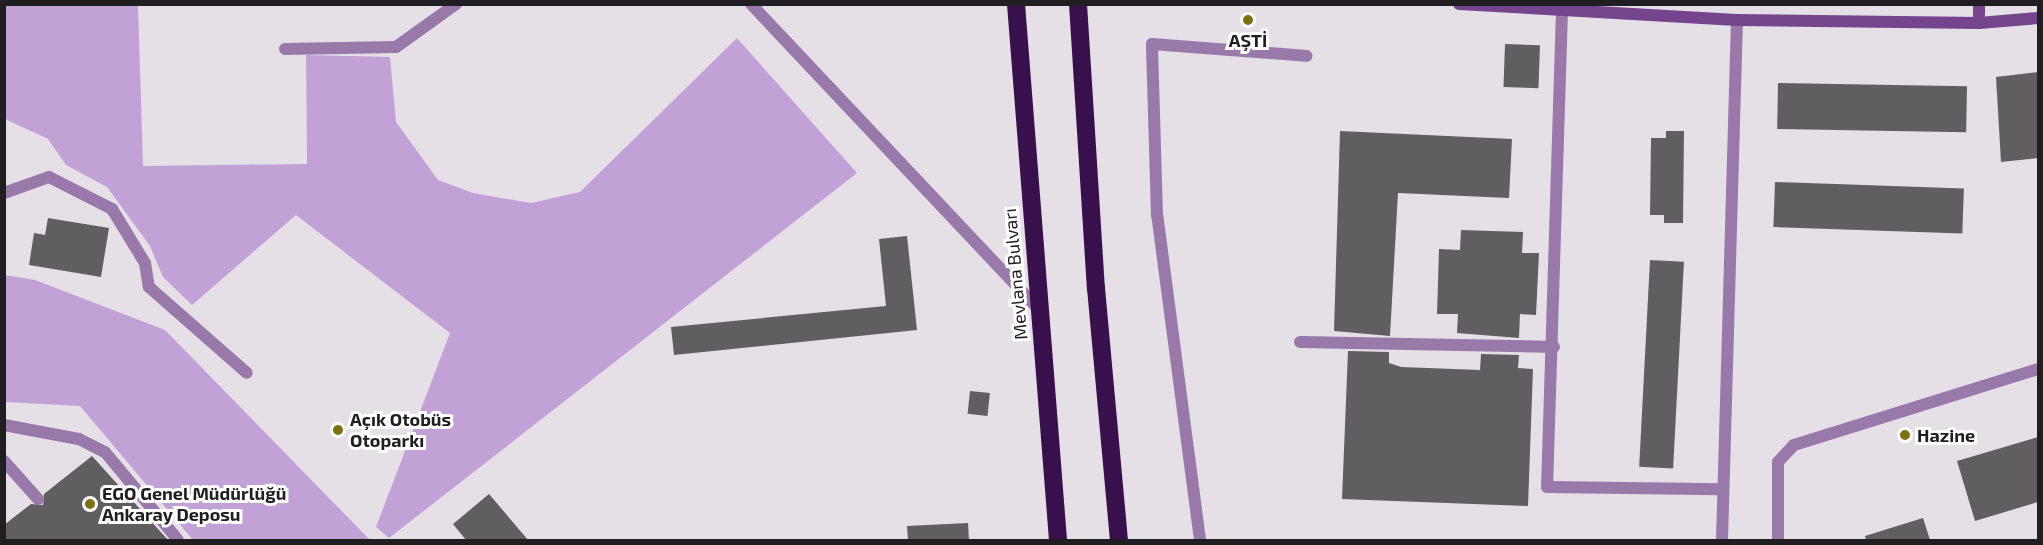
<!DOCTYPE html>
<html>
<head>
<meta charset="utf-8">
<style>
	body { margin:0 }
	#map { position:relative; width:2043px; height:545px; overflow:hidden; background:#e4e0e6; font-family:"Exo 2",sans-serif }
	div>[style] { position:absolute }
	.green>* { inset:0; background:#c2a1d6 }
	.building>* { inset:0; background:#615e62; transform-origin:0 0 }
	.lane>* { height:12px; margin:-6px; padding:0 6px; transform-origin:6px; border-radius:6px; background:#9879aa }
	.street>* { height:12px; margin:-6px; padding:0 6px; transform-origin:6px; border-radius:6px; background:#9879aa }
	.secondary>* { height:12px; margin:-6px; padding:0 6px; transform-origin:6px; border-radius:6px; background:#74458c }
	.highway>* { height:18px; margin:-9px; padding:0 9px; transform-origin:9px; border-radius:9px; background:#38104b }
	.dots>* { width:16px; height:16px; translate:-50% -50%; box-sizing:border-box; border:3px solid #fff; border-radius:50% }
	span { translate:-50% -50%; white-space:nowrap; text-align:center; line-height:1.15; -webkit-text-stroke:6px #fff; paint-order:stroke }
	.poi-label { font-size:18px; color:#1f1e20; font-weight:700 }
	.left { translate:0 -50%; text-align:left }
	.street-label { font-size:18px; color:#1f1e20 }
	.frame { position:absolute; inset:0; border:6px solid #1f1e20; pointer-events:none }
</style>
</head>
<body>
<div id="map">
	<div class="green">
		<div style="clip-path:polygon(5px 4px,138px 5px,143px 166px,307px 164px,306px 55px,390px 57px,396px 122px,438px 180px,473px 193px,531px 203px,580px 192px,737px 38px,857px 173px,389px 538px,376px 527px,450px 333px,296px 215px,192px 305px,163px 277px,150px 246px,107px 187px,66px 165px,48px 139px,5px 119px)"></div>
		<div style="clip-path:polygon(5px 275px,35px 280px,165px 330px,370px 540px,193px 540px,80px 406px,5px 402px)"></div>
	</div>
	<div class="building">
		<div style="left:1505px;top:44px;width:35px;height:43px;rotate:2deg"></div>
		<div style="clip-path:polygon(2038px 72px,2038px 158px,2001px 162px,1996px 77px)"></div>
		<div style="left:1778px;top:83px;width:189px;height:46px;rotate:1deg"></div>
		<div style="clip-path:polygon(1340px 131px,1512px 139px,1509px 198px,1398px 193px,1390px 336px,1334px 331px)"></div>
		<div style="clip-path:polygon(1666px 131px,1684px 131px,1683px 223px,1664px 223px,1664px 215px,1650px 215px,1651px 138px,1666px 138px)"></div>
		<div style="left:1775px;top:182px;width:189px;height:45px;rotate:2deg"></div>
		<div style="clip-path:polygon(48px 218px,109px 228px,101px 277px,29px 265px,34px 233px,45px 235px)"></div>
		<div style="clip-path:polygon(1461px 230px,1523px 232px,1522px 253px,1539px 253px,1536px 315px,1520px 314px,1519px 338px,1457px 333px,1458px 314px,1437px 314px,1439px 249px,1460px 250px)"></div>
		<div style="clip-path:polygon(907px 236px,917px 330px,674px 355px,671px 327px,886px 306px,879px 239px)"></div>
		<div style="left:1650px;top:260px;width:34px;height:207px;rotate:3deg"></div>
		<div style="clip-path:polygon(1348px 351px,1389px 352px,1389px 363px,1401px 367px,1480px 370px,1481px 354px,1519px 355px,1518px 368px,1533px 369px,1528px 506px,1342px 499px)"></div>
		<div style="left:970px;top:391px;width:20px;height:23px;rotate:6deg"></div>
		<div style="clip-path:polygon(2038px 437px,2038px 502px,1975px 521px,1957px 461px)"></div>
		<div style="clip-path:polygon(92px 456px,168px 540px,4px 540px,4px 525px,31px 504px,43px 505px,44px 494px)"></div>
		<div style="clip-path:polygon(489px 494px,528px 540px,466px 540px,453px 524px)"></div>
		<div style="clip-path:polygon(1923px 518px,1930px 540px,1866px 540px,1865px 536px)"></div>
		<div style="clip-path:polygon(968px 523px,969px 540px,908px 540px,907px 526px)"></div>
	</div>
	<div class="lane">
		<div style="left:751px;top:4px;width:419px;rotate:46.7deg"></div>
		<div style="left:285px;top:49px;width:111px;rotate:-1deg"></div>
		<div style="left:396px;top:47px;width:74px;rotate:-35.6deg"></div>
		<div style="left:4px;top:193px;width:48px;rotate:-19.6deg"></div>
		<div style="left:49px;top:177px;width:71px;rotate:26.9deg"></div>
		<div style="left:112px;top:209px;width:63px;rotate:58.6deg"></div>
		<div style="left:145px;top:263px;width:24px;rotate:81deg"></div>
		<div style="left:149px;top:287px;width:130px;rotate:41.3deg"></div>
		<div style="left:4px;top:425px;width:76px;rotate:10.6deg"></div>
		<div style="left:79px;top:439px;width:29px;rotate:27deg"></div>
		<div style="left:105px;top:452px;width:114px;rotate:50.3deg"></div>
		<div style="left:4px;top:461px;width:51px;rotate:48.2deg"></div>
		<div style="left:1778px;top:540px;width:78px;rotate:-90deg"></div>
		<div style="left:1778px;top:462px;width:23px;rotate:-47deg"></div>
		<div style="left:1794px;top:445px;width:256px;rotate:-17.3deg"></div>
	</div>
	<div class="street">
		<div style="left:1562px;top:11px;width:476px;rotate:91.8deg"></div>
		<div style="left:1547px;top:487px;width:176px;rotate:0.7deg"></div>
		<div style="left:1300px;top:342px;width:254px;rotate:1.1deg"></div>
		<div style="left:1200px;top:540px;width:328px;rotate:-97.5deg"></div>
		<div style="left:1157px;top:215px;width:171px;rotate:-91.7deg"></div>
		<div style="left:1152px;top:44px;width:155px;rotate:4.4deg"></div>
		<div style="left:1722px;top:540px;width:520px;rotate:-88.35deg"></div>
	</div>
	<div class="secondary">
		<div style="left:1459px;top:4px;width:278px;rotate:3.3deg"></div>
		<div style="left:1737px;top:20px;width:242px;rotate:0.7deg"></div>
		<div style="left:1979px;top:23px;width:59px;rotate:-4.8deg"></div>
		<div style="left:1979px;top:4px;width:19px;rotate:90deg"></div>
	</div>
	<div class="highway">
		<div style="left:1016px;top:4px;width:538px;rotate:85.52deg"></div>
		<div style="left:1078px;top:4px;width:285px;rotate:86.4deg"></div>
		<div style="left:1096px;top:288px;width:253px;rotate:84.8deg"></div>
	</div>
	<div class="dots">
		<div style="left:1248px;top:20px;background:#7b7112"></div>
		<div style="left:338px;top:430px;background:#7b7112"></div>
		<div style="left:1905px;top:435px;background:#7b7112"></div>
		<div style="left:90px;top:504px;background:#7b7112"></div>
	</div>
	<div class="poi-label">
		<span style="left:1248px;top:40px">AŞTİ</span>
		<span class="left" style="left:350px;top:430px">Açık Otobüs<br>Otoparkı</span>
		<span class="left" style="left:1917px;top:435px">Hazine</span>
		<span class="left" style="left:102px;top:504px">EGO Genel Müdürlüğü<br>Ankaray Deposu</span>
	</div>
	<div class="street-label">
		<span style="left:1015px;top:274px;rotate:-95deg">Mevlana Bulvarı</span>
	</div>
	<div class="frame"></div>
</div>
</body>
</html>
